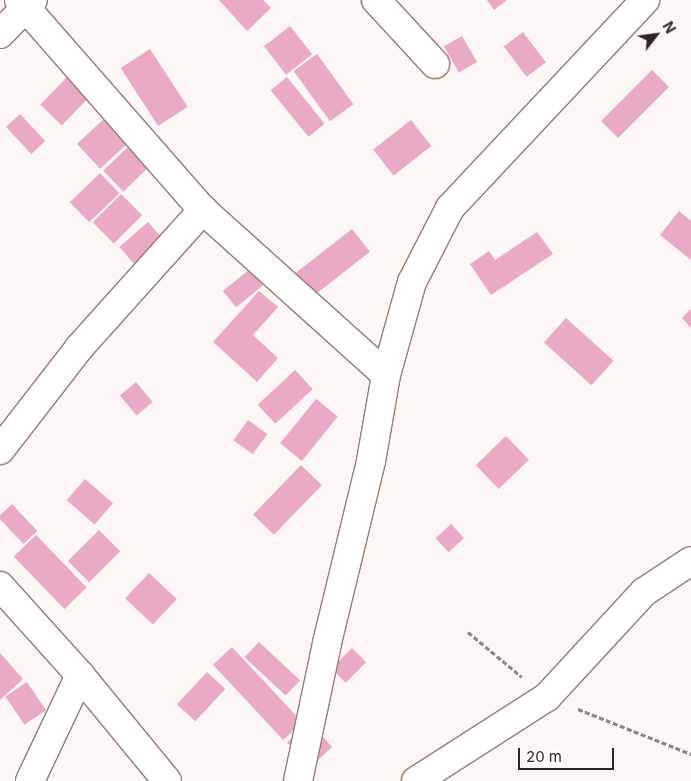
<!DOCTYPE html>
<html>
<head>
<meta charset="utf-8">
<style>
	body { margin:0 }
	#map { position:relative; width:691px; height:781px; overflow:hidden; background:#fcf6f4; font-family:Inter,sans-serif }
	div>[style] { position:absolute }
	.building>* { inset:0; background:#eaa9c4; transform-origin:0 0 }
	.path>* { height:3px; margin-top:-1.5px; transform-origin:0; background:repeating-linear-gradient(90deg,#8f8683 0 5px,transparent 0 7.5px) }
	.roads { filter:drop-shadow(1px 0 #957d71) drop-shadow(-1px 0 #957d71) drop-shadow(0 1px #957d71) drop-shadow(0 -1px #957d71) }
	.street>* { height:28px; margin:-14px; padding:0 14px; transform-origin:14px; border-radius:14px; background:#fff }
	span { translate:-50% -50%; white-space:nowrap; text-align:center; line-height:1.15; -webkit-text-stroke:5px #fff; paint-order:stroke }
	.north { position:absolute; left:631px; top:10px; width:50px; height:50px; -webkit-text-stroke:4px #fff; paint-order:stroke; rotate:60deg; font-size:14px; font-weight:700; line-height:20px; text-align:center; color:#2e241f }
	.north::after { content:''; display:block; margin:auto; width:18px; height:22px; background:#2e241f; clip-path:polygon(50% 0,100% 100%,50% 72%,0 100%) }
	.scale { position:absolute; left:518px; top:748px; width:96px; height:22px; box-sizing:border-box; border:2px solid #2e241f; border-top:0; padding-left:6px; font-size:15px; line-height:18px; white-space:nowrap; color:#2e241f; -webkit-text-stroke:4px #fff; paint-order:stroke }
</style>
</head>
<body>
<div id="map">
	<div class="building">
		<div style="clip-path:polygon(219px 0,263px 0,271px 8px,247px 31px)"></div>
		<div style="clip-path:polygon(487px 0,507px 0,494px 10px)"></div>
		<div style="left:290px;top:26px;width:36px;height:33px;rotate:52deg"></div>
		<div style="left:523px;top:32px;width:38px;height:24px;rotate:53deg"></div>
		<div style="left:462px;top:36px;width:30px;height:21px;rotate:60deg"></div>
		<div style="left:150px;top:49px;width:69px;height:35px;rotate:57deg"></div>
		<div style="left:317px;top:54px;width:62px;height:29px;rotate:54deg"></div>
		<div style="left:652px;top:70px;width:24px;height:72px;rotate:45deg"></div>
		<div style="left:68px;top:76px;width:30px;height:40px;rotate:44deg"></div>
		<div style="left:287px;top:77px;width:60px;height:21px;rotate:51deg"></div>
		<div style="left:20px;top:114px;width:37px;height:19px;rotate:47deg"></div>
		<div style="left:107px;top:116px;width:34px;height:41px;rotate:47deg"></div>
		<div style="left:411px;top:120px;width:33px;height:48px;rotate:52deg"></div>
		<div style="left:132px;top:143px;width:29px;height:40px;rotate:46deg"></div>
		<div style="left:100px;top:173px;width:28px;height:42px;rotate:46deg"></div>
		<div style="left:121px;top:194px;width:30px;height:40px;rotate:45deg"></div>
		<div style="clip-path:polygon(679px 211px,691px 221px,691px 260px,660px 235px)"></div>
		<div style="left:148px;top:222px;width:30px;height:38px;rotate:49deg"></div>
		<div style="left:352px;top:229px;width:29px;height:76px;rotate:52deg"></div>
		<div style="clip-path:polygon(537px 232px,553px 254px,491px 295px,470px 264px,489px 251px,495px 260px)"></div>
		<div style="left:250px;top:269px;width:21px;height:35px;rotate:51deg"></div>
		<div style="clip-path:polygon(259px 291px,278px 307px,253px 335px,278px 358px,257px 382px,213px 342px)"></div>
		<div style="clip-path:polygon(691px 309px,691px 328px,682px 318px)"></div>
		<div style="left:566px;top:318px;width:64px;height:33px;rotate:42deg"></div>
		<div style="left:295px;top:370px;width:26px;height:51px;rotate:47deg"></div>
		<div style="left:136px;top:382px;width:26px;height:21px;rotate:50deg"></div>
		<div style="left:316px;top:399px;width:28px;height:57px;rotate:39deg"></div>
		<div style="left:248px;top:420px;width:24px;height:25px;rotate:36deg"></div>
		<div style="left:506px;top:436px;width:33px;height:42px;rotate:46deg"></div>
		<div style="left:301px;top:465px;width:29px;height:69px;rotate:44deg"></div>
		<div style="left:85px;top:479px;width:37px;height:28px;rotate:41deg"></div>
		<div style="left:12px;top:504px;width:37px;height:19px;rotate:47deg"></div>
		<div style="left:451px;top:524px;width:19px;height:21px;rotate:47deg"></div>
		<div style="left:99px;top:530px;width:30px;height:44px;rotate:45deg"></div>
		<div style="left:36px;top:535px;width:73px;height:31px;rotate:46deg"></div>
		<div style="left:149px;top:573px;width:38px;height:35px;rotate:43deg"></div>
		<div style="left:259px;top:642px;width:56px;height:21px;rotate:43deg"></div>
		<div style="left:232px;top:647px;width:103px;height:26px;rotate:47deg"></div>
		<div style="left:352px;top:648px;width:20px;height:29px;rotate:45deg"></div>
		<div style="clip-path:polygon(0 653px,23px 679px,0 700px)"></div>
		<div style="left:207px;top:672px;width:25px;height:44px;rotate:43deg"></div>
		<div style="left:27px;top:682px;width:34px;height:26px;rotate:56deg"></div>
		<div style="left:309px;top:722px;width:34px;height:30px;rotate:47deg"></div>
	</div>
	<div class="path">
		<div style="left:468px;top:632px;width:70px;rotate:39.8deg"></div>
		<div style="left:578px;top:709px;width:122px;rotate:21.7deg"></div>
	</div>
	<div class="roads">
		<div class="street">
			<div style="left:19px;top:0;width:279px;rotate:48.8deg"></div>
			<div style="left:203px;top:210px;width:246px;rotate:42deg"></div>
			<div style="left:376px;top:0;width:87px;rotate:47.3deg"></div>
			<div style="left:0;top:34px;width:47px;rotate:-45.9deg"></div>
			<div style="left:0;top:450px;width:129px;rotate:-52.2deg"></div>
			<div style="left:79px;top:348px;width:186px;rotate:-48.1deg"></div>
			<div style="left:0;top:586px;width:120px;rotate:48deg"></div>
			<div style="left:80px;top:675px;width:137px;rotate:50.6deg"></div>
			<div style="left:30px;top:781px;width:117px;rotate:-64.7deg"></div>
			<div style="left:298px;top:781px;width:141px;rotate:-78.1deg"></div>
			<div style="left:327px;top:643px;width:187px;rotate:-76.4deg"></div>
			<div style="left:371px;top:461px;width:87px;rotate:-80.1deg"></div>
			<div style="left:386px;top:375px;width:97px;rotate:-74.4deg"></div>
			<div style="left:412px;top:282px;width:83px;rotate:-62.8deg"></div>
			<div style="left:450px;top:208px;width:285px;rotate:-46.8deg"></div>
			<div style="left:416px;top:781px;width:156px;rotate:-32.7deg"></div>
			<div style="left:547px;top:697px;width:143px;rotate:-47.3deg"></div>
			<div style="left:644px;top:592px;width:56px;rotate:-33.4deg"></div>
		</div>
	</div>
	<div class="north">N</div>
	<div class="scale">20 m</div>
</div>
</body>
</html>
